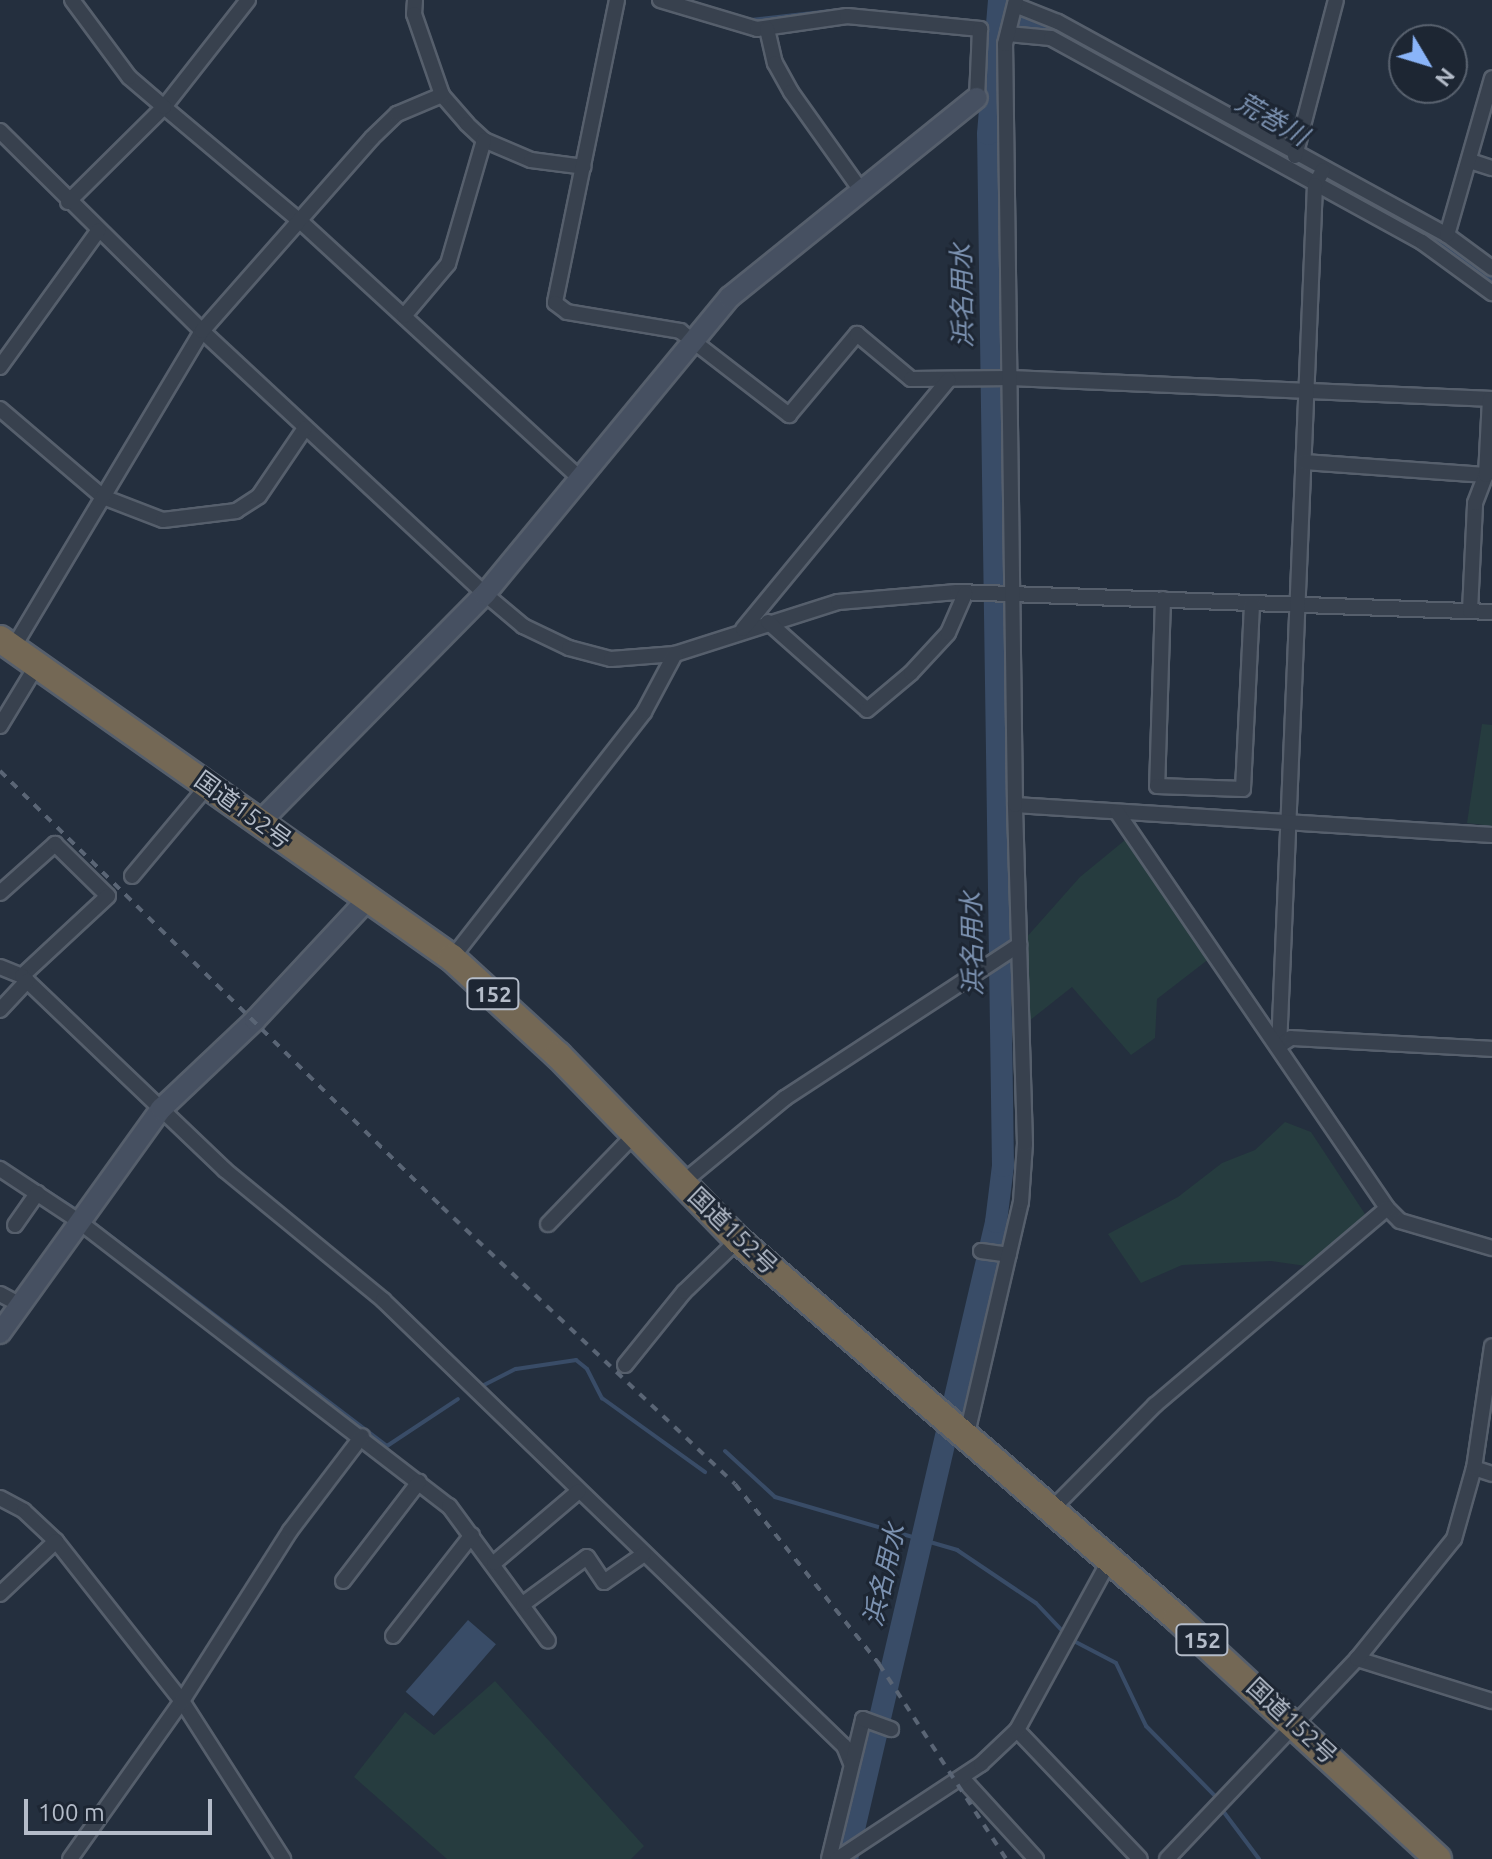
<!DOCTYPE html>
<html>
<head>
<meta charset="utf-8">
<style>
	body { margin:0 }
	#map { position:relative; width:1492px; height:1859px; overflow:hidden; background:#242f3e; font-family:Ubuntu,"Noto Sans JP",sans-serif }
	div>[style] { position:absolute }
	.green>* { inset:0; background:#263c3f }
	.water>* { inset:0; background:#394c67; transform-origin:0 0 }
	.stream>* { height:4px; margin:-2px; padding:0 2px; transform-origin:2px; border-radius:2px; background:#394c67 }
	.river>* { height:22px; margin:-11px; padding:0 11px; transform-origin:11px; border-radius:11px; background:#394c67 }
	.roads { filter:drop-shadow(2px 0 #565f6c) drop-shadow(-2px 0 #565f6c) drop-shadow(0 2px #565f6c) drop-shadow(0 -2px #565f6c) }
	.street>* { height:14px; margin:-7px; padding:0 7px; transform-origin:7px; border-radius:7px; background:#38414e }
	.secondary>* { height:20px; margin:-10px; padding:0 10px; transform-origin:10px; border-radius:10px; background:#465061 }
	.highway>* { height:26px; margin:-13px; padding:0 13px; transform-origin:13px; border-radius:13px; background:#746855 }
	.rail>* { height:4px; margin-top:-2px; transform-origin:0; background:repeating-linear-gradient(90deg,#5a6575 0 8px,transparent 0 16px) }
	span { translate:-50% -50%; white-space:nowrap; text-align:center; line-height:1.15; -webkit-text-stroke:6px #1d2633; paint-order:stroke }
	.shield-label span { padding:2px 6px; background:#1d2633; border:2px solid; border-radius:6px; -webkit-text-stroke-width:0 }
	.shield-label { font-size:22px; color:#b4bcc9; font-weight:700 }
	.street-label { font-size:24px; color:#b4bcc9 }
	.water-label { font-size:26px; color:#7c92b1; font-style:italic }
	.north { position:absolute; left:1388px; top:24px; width:80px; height:80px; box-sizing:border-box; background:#1d2633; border:2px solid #59626f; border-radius:50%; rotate:128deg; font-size:22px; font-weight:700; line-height:32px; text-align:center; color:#b4bcc9 }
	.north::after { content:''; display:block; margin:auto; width:28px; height:36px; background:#8ab4f8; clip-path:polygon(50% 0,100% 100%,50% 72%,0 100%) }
	.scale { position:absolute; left:24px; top:1799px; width:188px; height:36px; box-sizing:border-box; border:4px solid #b4bcc9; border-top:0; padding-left:10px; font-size:24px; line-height:28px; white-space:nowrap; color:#b4bcc9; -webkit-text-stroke:6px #1d2633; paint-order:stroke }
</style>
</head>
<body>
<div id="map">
	<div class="green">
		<div style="clip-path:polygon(1482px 724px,1492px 725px,1492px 826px,1467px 823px)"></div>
		<div style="clip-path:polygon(1130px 836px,1214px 955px,1157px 999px,1155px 1038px,1131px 1055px,1072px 987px,1029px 1021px,1025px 939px,1080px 877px)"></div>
		<div style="clip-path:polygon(1285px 1122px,1311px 1132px,1367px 1217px,1313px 1267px,1271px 1261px,1182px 1265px,1141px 1283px,1108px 1234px,1178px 1197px,1222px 1163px,1255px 1150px)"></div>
		<div style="clip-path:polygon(495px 1681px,644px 1846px,631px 1859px,447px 1859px,354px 1777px,405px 1712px,434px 1735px)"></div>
	</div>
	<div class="water">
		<div style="left:468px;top:1620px;width:37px;height:95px;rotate:41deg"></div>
	</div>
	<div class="stream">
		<div style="left:751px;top:20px;width:89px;rotate:-6.5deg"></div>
		<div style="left:981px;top:25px;width:13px;rotate:9deg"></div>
		<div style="left:0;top:1161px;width:93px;rotate:32.7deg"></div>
		<div style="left:88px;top:1219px;width:375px;rotate:37.2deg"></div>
		<div style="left:387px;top:1446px;width:85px;rotate:-33.5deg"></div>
		<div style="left:482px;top:1386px;width:38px;rotate:-27deg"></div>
		<div style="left:516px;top:1369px;width:61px;rotate:-8.5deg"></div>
		<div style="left:576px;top:1360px;width:14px;rotate:39deg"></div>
		<div style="left:587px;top:1369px;width:33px;rotate:63deg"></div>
		<div style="left:602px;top:1398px;width:127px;rotate:35.7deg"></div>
		<div style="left:725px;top:1451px;width:68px;rotate:42.6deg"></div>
		<div style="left:775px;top:1497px;width:190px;rotate:16.2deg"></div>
		<div style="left:957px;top:1550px;width:95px;rotate:33.9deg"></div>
		<div style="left:1036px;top:1603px;width:50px;rotate:46.6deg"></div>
		<div style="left:1070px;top:1639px;width:52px;rotate:27.6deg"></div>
		<div style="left:1116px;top:1663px;width:70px;rotate:64.5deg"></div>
		<div style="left:1146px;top:1726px;width:101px;rotate:45.4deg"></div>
		<div style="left:1223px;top:1811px;width:60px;rotate:53.1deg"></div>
	</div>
	<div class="river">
		<div style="left:1020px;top:17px;width:36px;rotate:14deg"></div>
		<div style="left:1055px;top:26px;width:263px;rotate:30.1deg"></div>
		<div style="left:1408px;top:227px;width:98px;rotate:31.3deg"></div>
		<div style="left:847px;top:1859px;width:654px;rotate:-76.83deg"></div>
		<div style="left:996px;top:1222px;width:56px;rotate:-82.9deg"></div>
		<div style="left:1003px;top:1166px;width:1032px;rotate:-90.83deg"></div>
		<div style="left:988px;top:134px;width:134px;rotate:-85.3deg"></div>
	</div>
	<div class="roads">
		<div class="street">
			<div style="left:248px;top:0;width:136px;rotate:128.1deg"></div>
			<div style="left:164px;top:107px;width:177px;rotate:40deg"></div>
			<div style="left:300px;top:221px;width:379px;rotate:42.6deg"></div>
			<div style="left:415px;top:0;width:14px;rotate:94deg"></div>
			<div style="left:414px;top:14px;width:86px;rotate:70.9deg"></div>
			<div style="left:442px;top:95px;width:38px;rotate:49deg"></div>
			<div style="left:467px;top:124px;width:23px;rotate:43deg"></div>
			<div style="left:484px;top:140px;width:51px;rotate:23.1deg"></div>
			<div style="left:531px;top:160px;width:53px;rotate:7.5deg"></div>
			<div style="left:617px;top:0;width:309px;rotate:101.6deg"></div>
			<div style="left:555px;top:303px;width:15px;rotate:37deg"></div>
			<div style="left:567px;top:312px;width:115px;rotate:9.5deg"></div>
			<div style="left:680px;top:331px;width:138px;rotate:37.6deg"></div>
			<div style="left:789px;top:415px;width:106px;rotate:-50deg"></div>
			<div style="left:857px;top:334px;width:70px;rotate:39.8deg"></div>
			<div style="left:911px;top:379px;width:101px;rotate:-0.6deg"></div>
			<div style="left:1012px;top:378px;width:480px;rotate:2.5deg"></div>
			<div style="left:660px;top:0;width:101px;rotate:16.6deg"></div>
			<div style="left:757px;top:29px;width:91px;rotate:-8.2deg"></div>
			<div style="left:847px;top:16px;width:134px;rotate:5.6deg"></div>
			<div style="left:980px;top:29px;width:69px;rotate:92.5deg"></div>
			<div style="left:1015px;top:5px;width:46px;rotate:21.6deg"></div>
			<div style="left:1058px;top:22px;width:443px;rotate:28.7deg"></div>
			<div style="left:1447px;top:235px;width:56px;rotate:36.3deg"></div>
			<div style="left:767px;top:29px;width:35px;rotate:77deg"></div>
			<div style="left:775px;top:63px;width:33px;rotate:61deg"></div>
			<div style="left:791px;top:92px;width:123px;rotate:54.6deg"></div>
			<div style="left:1008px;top:34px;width:43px;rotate:5.3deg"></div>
			<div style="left:1051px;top:38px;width:423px;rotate:28.8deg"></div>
			<div style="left:1422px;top:242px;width:87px;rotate:36.1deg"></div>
			<div style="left:0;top:131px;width:284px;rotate:44.7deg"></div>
			<div style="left:202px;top:331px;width:386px;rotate:42.9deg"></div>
			<div style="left:485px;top:594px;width:50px;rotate:40.1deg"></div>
			<div style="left:523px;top:626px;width:51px;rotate:25.6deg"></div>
			<div style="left:569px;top:648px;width:43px;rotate:14.7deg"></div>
			<div style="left:611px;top:659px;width:64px;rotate:-4.5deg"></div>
			<div style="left:675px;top:654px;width:171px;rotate:-17.7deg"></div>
			<div style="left:838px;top:602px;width:119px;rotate:-4.8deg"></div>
			<div style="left:957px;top:592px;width:535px;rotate:2.14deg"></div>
			<div style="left:1295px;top:156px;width:161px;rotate:-75.3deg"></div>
			<div style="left:1470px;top:161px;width:23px;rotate:18deg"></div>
			<div style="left:1323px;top:170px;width:17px;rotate:118deg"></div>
			<div style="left:1315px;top:185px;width:862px;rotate:92.39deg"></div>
			<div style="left:1279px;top:1046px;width:14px;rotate:-34deg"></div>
			<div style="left:1291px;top:1038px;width:201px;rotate:3.1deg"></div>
			<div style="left:68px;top:202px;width:135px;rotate:-44.7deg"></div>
			<div style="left:164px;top:107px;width:46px;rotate:-139.4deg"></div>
			<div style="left:129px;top:77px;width:96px;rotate:-126.5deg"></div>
			<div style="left:1447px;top:235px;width:163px;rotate:-74deg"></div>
			<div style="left:404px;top:316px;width:68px;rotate:-49.8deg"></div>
			<div style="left:448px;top:264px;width:129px;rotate:-73.8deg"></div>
			<div style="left:0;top:367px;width:168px;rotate:-54.2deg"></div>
			<div style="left:0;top:409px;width:135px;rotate:40.5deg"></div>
			<div style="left:103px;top:497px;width:64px;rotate:21deg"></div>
			<div style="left:163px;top:520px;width:74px;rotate:-7deg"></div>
			<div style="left:236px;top:511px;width:27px;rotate:-33deg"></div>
			<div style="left:259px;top:496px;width:82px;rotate:-55.9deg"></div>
			<div style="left:1304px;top:462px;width:182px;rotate:4.1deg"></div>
			<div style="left:1163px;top:599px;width:187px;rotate:91.8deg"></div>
			<div style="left:1157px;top:786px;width:86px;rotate:2deg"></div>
			<div style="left:1243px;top:789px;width:186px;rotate:-87.2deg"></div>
			<div style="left:1470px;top:611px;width:108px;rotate:-87.3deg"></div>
			<div style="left:1475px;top:503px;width:30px;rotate:-69deg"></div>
			<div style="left:1486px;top:475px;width:76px;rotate:-87deg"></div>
			<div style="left:768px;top:622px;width:132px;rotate:41.6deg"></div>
			<div style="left:867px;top:710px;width:57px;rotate:-40.1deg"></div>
			<div style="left:911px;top:673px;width:54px;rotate:-47.2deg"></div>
			<div style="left:948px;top:633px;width:43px;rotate:-66.4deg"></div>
			<div style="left:743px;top:629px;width:323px;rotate:-50.5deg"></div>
			<div style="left:13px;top:648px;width:369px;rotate:-59.2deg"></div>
			<div style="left:202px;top:331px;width:257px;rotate:-48.6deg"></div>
			<div style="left:372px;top:138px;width:35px;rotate:-44deg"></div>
			<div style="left:397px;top:114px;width:49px;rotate:-22.9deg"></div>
			<div style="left:0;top:726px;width:71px;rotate:-58.8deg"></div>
			<div style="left:1015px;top:805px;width:478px;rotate:3.6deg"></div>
			<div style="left:1117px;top:812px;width:479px;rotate:55.7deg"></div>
			<div style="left:1387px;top:1208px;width:18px;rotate:45deg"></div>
			<div style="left:1400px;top:1221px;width:96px;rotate:16.4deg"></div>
			<div style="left:132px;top:876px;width:120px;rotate:-50.1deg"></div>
			<div style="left:0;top:893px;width:74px;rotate:-41.7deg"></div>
			<div style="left:55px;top:844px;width:74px;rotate:44.5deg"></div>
			<div style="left:108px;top:896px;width:117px;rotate:137.1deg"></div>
			<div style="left:452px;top:958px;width:312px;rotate:-52deg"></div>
			<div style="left:644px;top:712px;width:66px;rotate:-61.9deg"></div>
			<div style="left:0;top:967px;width:24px;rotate:22deg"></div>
			<div style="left:22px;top:976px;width:281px;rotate:43.7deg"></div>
			<div style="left:225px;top:1170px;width:205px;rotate:39.4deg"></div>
			<div style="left:383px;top:1300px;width:641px;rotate:44.05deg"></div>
			<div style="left:844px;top:1746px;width:18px;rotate:68deg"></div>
			<div style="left:0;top:1010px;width:40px;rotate:-47deg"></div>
			<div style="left:0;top:1169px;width:92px;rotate:33.5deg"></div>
			<div style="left:77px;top:1220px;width:469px;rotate:37.6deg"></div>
			<div style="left:449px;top:1506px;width:167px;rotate:53.7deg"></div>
			<div style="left:682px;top:1183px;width:134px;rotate:-39.5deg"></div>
			<div style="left:785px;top:1098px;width:280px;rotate:-33.2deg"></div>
			<div style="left:548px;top:1224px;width:124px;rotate:-46deg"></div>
			<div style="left:15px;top:1225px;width:39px;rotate:-55deg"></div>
			<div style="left:981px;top:1251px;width:28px;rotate:8deg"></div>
			<div style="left:0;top:1294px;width:21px;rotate:28deg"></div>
			<div style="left:625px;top:1365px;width:94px;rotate:-51.1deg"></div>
			<div style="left:684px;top:1292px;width:75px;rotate:-43.9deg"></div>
			<div style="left:966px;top:1438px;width:242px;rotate:-76.9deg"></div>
			<div style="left:1021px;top:1202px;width:58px;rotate:-86.1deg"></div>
			<div style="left:1025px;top:1144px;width:339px;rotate:-91.7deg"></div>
			<div style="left:1015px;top:805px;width:761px;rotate:-90.75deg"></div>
			<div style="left:1005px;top:44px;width:45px;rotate:-76deg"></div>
			<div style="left:1474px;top:1468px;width:19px;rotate:18deg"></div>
			<div style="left:0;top:1498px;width:27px;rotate:28deg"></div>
			<div style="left:24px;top:1511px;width:44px;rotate:43.2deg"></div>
			<div style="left:56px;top:1541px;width:204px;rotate:51.8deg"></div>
			<div style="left:182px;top:1701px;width:188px;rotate:57.4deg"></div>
			<div style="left:1050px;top:1511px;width:149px;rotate:-45.3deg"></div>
			<div style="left:1155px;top:1405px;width:304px;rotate:-40.3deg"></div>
			<div style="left:494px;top:1563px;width:111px;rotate:-40.3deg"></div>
			<div style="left:343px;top:1581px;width:125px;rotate:-52.5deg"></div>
			<div style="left:0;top:1594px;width:77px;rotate:-43.4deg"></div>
			<div style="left:523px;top:1604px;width:79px;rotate:-36.3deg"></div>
			<div style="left:587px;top:1557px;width:30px;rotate:56deg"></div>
			<div style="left:604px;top:1582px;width:49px;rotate:-35deg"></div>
			<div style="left:393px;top:1636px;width:128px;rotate:-52deg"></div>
			<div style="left:1357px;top:1659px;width:141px;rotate:17.3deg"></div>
			<div style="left:1017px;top:1730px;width:178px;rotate:46.4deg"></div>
			<div style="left:962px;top:1778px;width:110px;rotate:47.6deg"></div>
			<div style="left:70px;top:1859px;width:194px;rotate:-54.7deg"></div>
			<div style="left:182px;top:1701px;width:201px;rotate:-57.6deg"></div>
			<div style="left:290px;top:1531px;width:119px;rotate:-52.8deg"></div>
			<div style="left:829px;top:1859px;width:144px;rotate:-76.3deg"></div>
			<div style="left:863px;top:1719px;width:30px;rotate:20deg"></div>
			<div style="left:837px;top:1859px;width:173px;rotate:-33.4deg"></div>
			<div style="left:981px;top:1764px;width:50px;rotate:-43.4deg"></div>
			<div style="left:1017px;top:1730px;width:190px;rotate:-61.4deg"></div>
			<div style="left:1167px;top:1859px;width:276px;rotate:-46.5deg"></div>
			<div style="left:1357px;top:1659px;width:154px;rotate:-51.1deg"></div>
			<div style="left:1454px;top:1539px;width:74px;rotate:-74.3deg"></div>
			<div style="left:1474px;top:1468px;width:123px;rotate:-81.6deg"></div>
		</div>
		<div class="secondary">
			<div style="left:259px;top:823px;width:322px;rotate:-45.4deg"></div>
			<div style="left:485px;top:594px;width:385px;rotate:-50.5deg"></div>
			<div style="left:730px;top:297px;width:317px;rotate:-38.9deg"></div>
			<div style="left:0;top:1333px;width:276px;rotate:-54.3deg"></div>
			<div style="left:161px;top:1109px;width:129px;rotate:-43.4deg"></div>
			<div style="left:255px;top:1020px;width:164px;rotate:-47deg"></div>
		</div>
		<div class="highway">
			<div style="left:0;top:639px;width:553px;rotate:35.21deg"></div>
			<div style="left:452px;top:958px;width:144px;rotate:42.5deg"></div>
			<div style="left:558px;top:1055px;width:258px;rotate:45.8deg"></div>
			<div style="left:738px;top:1240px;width:579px;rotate:40.73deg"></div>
			<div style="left:1177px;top:1618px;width:355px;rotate:42.7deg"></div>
		</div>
	</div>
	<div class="rail">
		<div style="left:0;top:771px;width:621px;rotate:44.61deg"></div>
		<div style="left:442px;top:1207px;width:403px;rotate:43.4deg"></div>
		<div style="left:735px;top:1484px;width:231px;rotate:51.3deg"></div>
		<div style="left:879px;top:1664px;width:233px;rotate:56.9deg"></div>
	</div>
	<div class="shield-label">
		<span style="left:493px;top:994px">152</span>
		<span style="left:1202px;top:1640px">152</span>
	</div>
	<div class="street-label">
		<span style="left:243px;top:810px;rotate:36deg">国道152号</span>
		<span style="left:733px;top:1231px;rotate:44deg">国道152号</span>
		<span style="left:1292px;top:1721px;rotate:43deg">国道152号</span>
	</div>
	<div class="water-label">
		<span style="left:1272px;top:119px;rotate:30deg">荒巻川</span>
		<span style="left:962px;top:296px;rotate:-91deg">浜名用水</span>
		<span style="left:972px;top:944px;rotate:-91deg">浜名用水</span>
		<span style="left:884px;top:1575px;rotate:-77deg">浜名用水</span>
	</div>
	<div class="north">N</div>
	<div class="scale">100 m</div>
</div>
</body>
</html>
